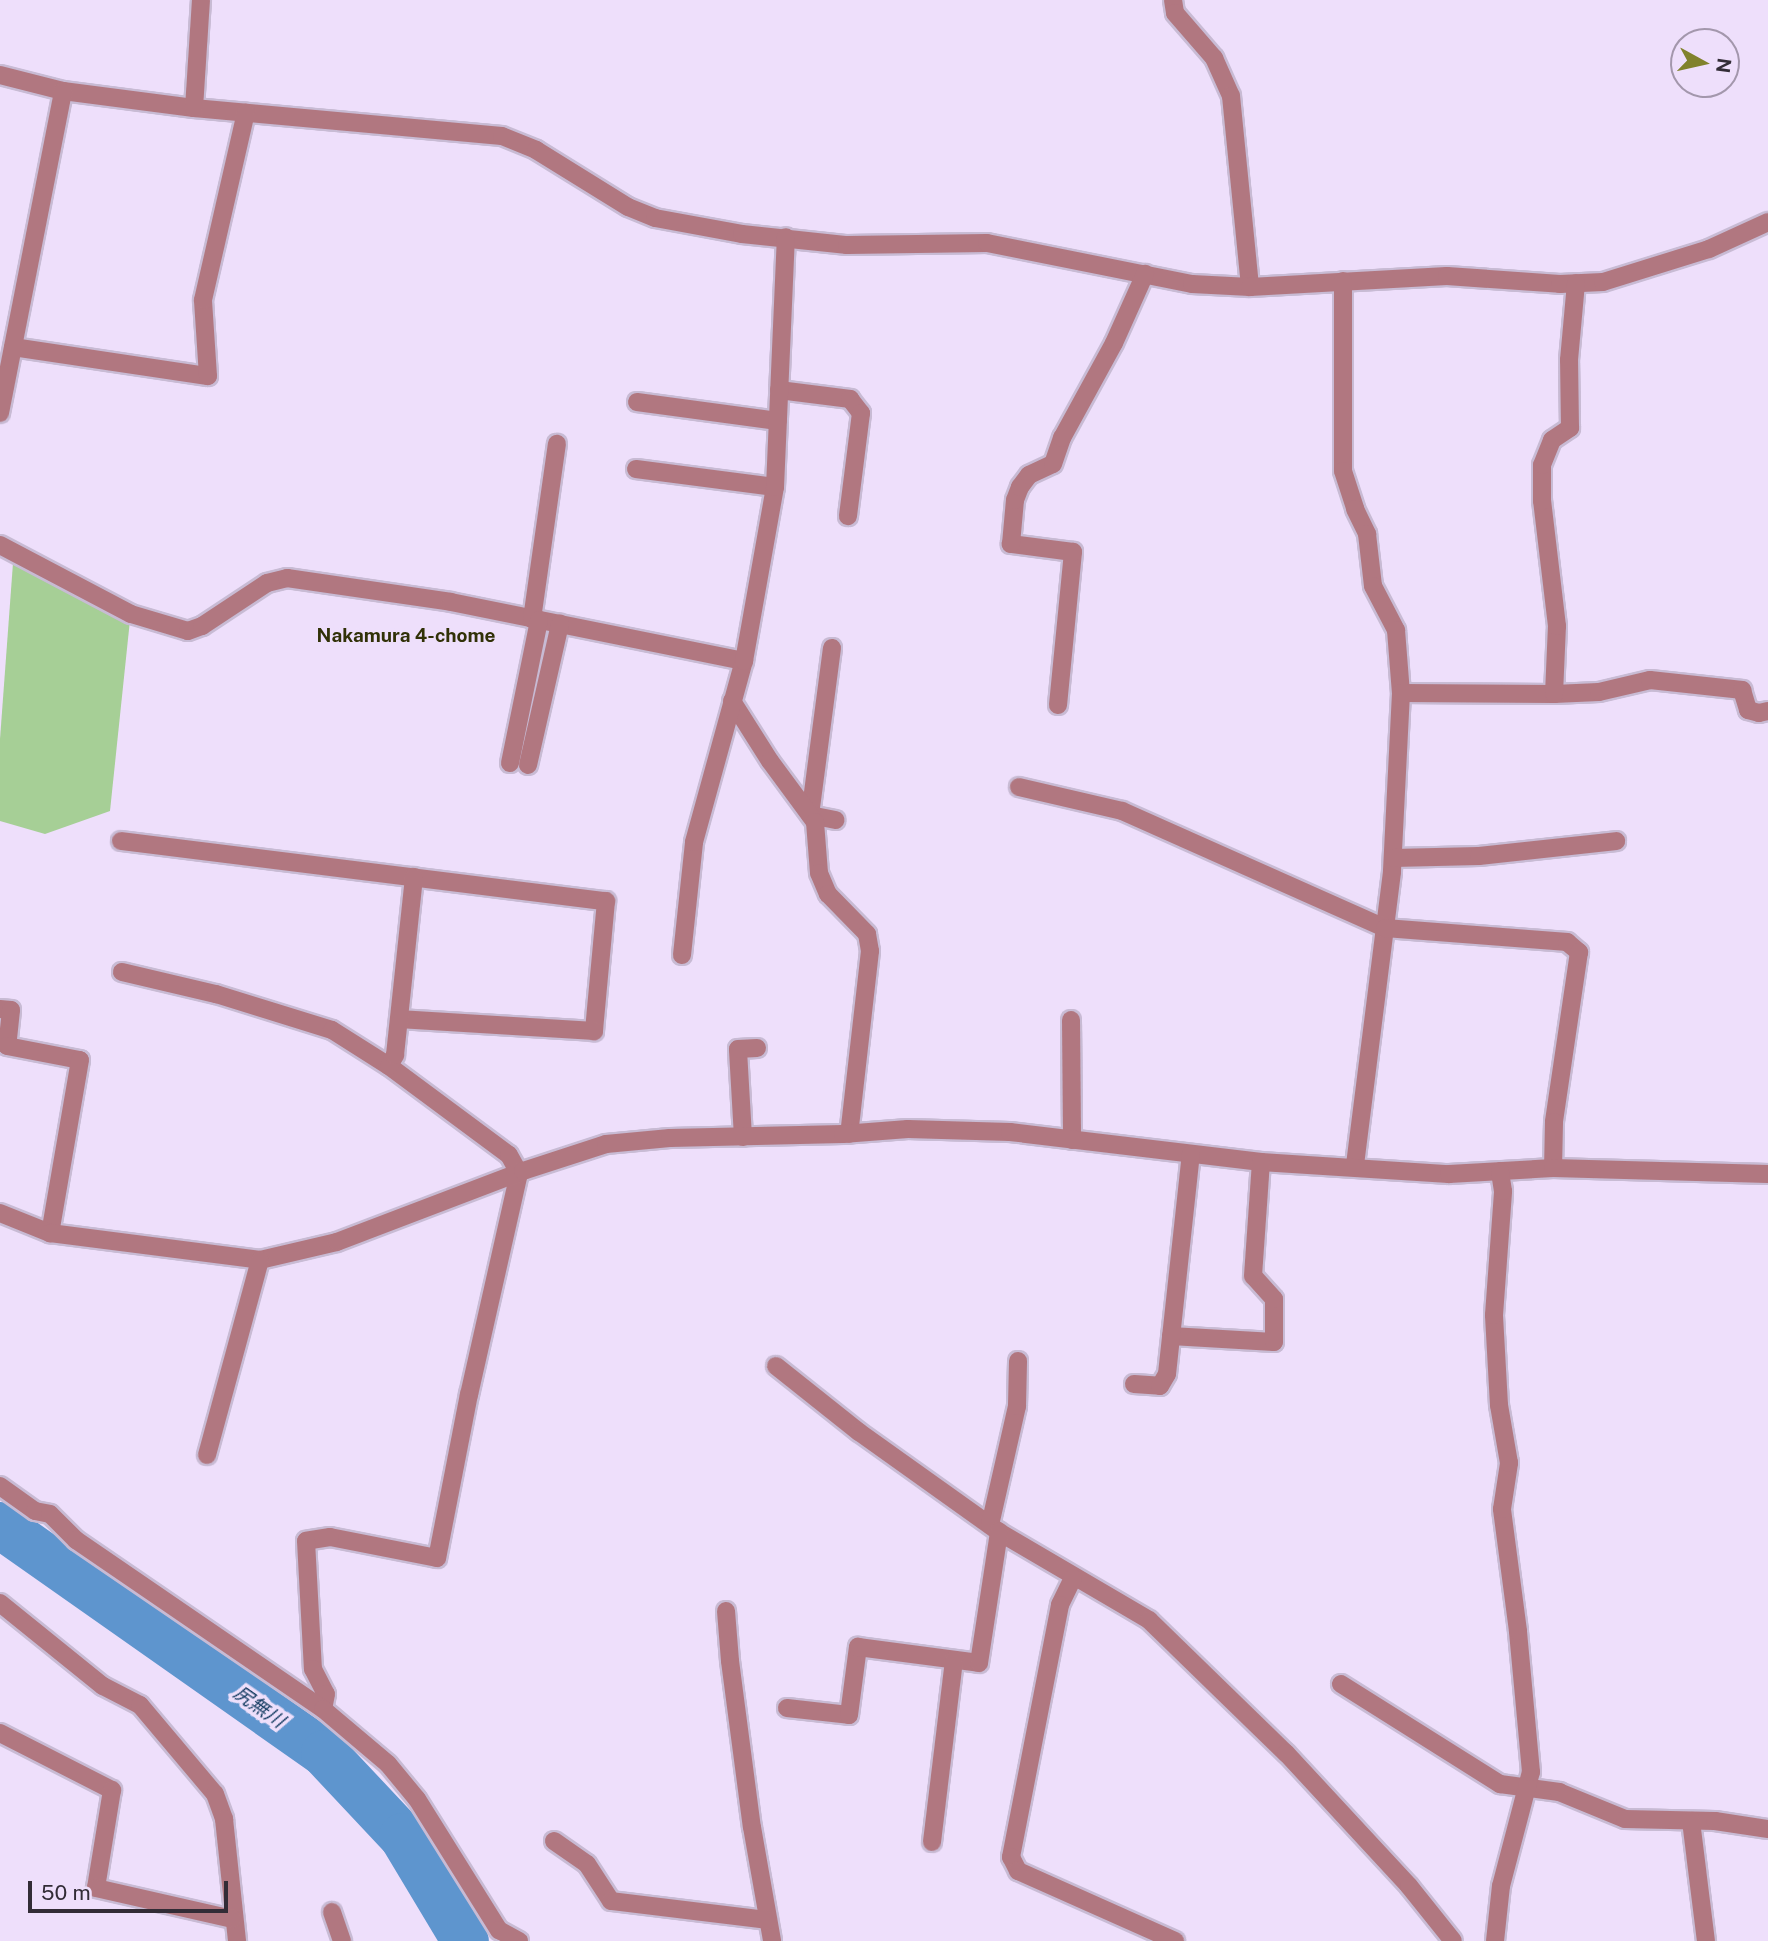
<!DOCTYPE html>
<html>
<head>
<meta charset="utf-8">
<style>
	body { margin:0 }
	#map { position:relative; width:1768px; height:1941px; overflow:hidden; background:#eedffb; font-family:"Public Sans","Noto Sans JP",sans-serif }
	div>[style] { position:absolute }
	.green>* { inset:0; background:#a6cf96 }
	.river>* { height:47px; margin:-23.5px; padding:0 23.5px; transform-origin:23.5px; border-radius:23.5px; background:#5e95ce }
	.roads { filter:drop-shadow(2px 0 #c8bbd4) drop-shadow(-2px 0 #c8bbd4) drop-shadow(0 2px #c8bbd4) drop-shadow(0 -2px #c8bbd4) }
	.minor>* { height:18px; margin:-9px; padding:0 9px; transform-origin:9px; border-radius:9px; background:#b17780 }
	span { translate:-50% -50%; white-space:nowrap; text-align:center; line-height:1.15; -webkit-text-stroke:7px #eedffb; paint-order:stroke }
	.neighbourhood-label { font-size:19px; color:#313107; font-weight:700 }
	.water-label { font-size:19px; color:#0e375d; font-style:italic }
	.north { position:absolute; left:1670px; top:28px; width:70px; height:70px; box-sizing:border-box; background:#eedffb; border:2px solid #a397ac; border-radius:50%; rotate:98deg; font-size:19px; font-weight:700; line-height:28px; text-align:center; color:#322c36 }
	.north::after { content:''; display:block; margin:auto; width:24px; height:32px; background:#81822c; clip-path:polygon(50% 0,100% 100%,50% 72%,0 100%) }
	.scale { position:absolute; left:28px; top:1881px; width:200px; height:32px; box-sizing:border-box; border:4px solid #322c36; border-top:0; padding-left:9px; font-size:21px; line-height:24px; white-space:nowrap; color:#322c36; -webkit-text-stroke:5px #eedffb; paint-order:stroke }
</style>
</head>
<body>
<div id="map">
	<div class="green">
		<div style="clip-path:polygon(13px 563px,130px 620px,110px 811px,45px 834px,0 821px,0 739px)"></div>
	</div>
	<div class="river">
		<div style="left:0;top:1525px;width:396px;rotate:35.1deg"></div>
		<div style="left:324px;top:1753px;width:114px;rotate:46.8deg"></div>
		<div style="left:402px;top:1836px;width:122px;rotate:59deg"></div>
	</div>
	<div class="roads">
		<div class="minor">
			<div style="left:1173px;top:0;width:13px;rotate:81deg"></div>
			<div style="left:1175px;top:13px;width:60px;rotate:49.1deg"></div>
			<div style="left:1214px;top:58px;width:42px;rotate:65.9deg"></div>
			<div style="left:1231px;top:96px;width:192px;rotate:84.3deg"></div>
			<div style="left:0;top:75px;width:65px;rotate:14.3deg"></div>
			<div style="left:63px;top:91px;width:132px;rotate:7.4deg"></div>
			<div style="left:194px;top:108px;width:309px;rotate:5.2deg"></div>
			<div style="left:502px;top:136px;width:37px;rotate:22deg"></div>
			<div style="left:536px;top:150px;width:108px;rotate:31.8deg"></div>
			<div style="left:628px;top:207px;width:29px;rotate:22deg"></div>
			<div style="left:655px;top:218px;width:88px;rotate:10.4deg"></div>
			<div style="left:742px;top:234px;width:106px;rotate:6deg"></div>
			<div style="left:847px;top:245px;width:140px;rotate:-0.8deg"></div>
			<div style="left:987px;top:243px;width:209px;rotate:11.3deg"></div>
			<div style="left:1192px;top:284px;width:58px;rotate:3deg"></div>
			<div style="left:1250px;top:287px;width:197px;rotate:-3.2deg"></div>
			<div style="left:1447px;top:276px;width:113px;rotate:4deg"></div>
			<div style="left:1560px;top:284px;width:43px;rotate:-2.7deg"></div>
			<div style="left:1603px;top:282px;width:111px;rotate:-17.3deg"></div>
			<div style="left:1709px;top:249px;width:65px;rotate:-24.6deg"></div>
			<div style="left:194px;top:108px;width:108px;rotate:-86.3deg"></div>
			<div style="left:1343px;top:281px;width:190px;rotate:90deg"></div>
			<div style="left:1343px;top:471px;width:40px;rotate:72deg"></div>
			<div style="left:1355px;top:509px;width:28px;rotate:64deg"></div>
			<div style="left:1367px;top:534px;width:52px;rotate:83.4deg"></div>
			<div style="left:1373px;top:586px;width:50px;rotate:62.4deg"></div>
			<div style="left:1396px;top:630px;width:63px;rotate:85.5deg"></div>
			<div style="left:1401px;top:693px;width:179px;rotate:92.9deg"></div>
			<div style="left:1392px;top:872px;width:296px;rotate:97.2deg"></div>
			<div style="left:13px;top:347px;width:197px;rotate:8.5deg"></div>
			<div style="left:208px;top:376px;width:76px;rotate:-93.8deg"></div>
			<div style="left:203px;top:300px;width:192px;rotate:-77.1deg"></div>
			<div style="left:779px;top:390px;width:72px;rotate:7.2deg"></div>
			<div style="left:850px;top:399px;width:18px;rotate:52deg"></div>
			<div style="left:861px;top:413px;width:104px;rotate:97.2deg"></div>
			<div style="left:637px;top:402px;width:142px;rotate:7.7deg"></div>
			<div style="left:0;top:413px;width:328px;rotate:-78.9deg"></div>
			<div style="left:636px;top:469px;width:140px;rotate:7.4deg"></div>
			<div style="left:0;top:545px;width:148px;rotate:27.8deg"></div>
			<div style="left:131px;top:614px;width:59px;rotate:16.6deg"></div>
			<div style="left:188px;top:631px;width:15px;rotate:-20deg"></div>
			<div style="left:202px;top:626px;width:78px;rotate:-33.5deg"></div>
			<div style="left:267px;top:583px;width:21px;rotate:-14deg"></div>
			<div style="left:287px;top:578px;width:166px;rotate:8.3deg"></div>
			<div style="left:451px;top:602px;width:299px;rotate:11.4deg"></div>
			<div style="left:532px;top:619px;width:177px;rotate:-81.9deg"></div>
			<div style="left:832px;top:648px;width:168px;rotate:97.5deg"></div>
			<div style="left:810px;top:815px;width:26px;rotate:11deg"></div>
			<div style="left:1401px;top:693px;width:153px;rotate:0.4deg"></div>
			<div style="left:1554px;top:694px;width:45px;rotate:-2.5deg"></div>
			<div style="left:1599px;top:692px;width:52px;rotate:-13.2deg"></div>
			<div style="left:1650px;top:680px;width:93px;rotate:6.2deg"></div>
			<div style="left:1742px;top:690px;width:21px;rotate:73deg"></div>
			<div style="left:1748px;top:710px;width:11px;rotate:15deg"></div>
			<div style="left:1759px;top:713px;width:9px;rotate:-13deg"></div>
			<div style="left:1554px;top:694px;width:68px;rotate:-87.5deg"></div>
			<div style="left:1557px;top:626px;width:126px;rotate:-96.8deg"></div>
			<div style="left:1542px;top:501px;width:36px;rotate:-90deg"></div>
			<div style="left:1542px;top:465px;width:27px;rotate:-68deg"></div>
			<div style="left:1552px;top:440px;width:22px;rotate:-34deg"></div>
			<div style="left:1570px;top:428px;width:68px;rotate:-90.8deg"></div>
			<div style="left:1569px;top:360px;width:77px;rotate:-84.8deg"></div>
			<div style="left:732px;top:701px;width:71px;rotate:57.7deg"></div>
			<div style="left:770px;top:761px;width:76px;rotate:53.6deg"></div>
			<div style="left:815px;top:822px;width:51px;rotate:85.5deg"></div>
			<div style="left:819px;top:873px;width:23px;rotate:67deg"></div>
			<div style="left:828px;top:894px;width:56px;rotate:45.7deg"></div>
			<div style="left:867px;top:934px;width:17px;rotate:80deg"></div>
			<div style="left:870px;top:951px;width:184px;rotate:96.5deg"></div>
			<div style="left:1058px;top:705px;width:154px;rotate:-84.4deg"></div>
			<div style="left:1073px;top:552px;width:63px;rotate:-172.6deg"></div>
			<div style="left:1011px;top:544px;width:44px;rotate:-84.8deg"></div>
			<div style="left:1015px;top:500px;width:14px;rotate:-69deg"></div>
			<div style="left:1020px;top:487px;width:15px;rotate:-53deg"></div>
			<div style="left:1029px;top:475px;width:26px;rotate:-25deg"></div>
			<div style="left:1053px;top:464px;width:28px;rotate:-71deg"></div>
			<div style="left:1062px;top:438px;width:108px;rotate:-61.3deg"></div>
			<div style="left:1114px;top:343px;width:76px;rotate:-65.8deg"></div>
			<div style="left:510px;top:763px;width:146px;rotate:-78.5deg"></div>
			<div style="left:528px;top:765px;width:145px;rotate:-77.2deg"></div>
			<div style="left:1019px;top:787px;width:106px;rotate:13.1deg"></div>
			<div style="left:1122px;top:811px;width:288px;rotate:24deg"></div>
			<div style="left:1385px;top:928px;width:183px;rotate:4.4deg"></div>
			<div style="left:1567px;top:942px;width:16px;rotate:40deg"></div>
			<div style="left:1579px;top:952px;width:172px;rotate:98.4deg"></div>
			<div style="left:1554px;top:1122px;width:46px;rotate:91.2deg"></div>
			<div style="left:121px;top:841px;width:489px;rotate:7.1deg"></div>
			<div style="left:606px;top:901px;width:131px;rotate:95.3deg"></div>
			<div style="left:594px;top:1031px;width:195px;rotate:-176.5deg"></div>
			<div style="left:1393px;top:858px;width:86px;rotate:-1.3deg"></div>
			<div style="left:1479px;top:856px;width:138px;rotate:-6.2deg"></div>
			<div style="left:682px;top:955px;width:114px;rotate:-83.9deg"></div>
			<div style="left:694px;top:842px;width:188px;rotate:-74.6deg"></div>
			<div style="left:744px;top:661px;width:177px;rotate:-79.9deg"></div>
			<div style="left:775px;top:487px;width:250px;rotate:-87.5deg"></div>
			<div style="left:122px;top:972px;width:97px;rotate:13.2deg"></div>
			<div style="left:216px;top:994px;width:121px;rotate:17.2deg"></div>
			<div style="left:332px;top:1030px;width:67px;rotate:32.3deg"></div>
			<div style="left:389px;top:1066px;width:149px;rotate:36.6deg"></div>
			<div style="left:509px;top:1155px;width:21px;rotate:61deg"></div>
			<div style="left:519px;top:1173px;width:227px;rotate:102.7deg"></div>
			<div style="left:469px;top:1394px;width:167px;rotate:101deg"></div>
			<div style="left:437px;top:1558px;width:109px;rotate:-168.9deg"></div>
			<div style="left:330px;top:1537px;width:24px;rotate:171deg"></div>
			<div style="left:306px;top:1541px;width:128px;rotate:86.9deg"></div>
			<div style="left:313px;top:1669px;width:28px;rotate:63deg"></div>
			<div style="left:326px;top:1694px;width:15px;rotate:101deg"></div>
			<div style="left:0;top:1009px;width:11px;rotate:5deg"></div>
			<div style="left:11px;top:1010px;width:36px;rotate:96deg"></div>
			<div style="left:7px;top:1046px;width:74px;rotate:10.9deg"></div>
			<div style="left:80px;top:1060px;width:176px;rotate:99.8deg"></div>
			<div style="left:1071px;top:1020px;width:120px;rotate:89.5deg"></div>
			<div style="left:389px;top:1066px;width:13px;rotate:-61deg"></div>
			<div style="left:395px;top:1055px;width:179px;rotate:-83.9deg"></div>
			<div style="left:743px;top:1137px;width:88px;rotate:-93.3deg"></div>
			<div style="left:738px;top:1049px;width:19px;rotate:-3deg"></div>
			<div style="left:0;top:1213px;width:54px;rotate:21.8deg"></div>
			<div style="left:50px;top:1233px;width:212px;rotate:7.3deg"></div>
			<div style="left:260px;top:1260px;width:79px;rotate:-13.2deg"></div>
			<div style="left:337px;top:1242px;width:199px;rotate:-20.9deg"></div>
			<div style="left:523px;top:1171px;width:87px;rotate:-18deg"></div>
			<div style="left:606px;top:1144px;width:64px;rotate:-5.4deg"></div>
			<div style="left:670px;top:1138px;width:173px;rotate:-1.3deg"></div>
			<div style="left:843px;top:1134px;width:65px;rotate:-4.4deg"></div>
			<div style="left:908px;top:1129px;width:102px;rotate:1.7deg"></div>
			<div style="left:1010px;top:1132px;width:253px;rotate:6.8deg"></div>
			<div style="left:1261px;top:1162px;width:188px;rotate:3.7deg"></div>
			<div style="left:1449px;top:1174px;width:104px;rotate:-3.3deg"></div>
			<div style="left:1553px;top:1168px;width:215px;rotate:1.6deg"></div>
			<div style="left:1171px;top:1336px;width:103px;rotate:3.3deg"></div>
			<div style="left:1274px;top:1342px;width:43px;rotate:-90deg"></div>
			<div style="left:1274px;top:1299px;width:31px;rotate:-132deg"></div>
			<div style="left:1253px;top:1276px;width:114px;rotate:-86deg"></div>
			<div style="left:776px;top:1366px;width:106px;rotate:38.5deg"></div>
			<div style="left:859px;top:1432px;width:172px;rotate:35.5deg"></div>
			<div style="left:999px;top:1532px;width:174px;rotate:30.4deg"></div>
			<div style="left:1149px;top:1620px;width:191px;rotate:44.2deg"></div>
			<div style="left:1286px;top:1753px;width:181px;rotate:47.2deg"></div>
			<div style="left:1409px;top:1886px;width:70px;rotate:51.3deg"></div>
			<div style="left:1134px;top:1384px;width:26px;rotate:4deg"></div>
			<div style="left:1160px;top:1386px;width:14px;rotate:-60deg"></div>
			<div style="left:1167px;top:1374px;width:221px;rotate:-83.8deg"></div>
			<div style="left:207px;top:1455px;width:202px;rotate:-74.8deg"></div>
			<div style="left:0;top:1486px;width:43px;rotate:35.5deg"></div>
			<div style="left:35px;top:1511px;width:15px;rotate:11deg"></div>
			<div style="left:50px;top:1514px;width:37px;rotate:45deg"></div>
			<div style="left:76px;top:1540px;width:299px;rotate:34.4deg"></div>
			<div style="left:323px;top:1709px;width:85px;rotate:40.2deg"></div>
			<div style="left:388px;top:1764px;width:45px;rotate:50.4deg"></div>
			<div style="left:417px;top:1799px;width:155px;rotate:58deg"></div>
			<div style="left:499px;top:1930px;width:23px;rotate:29deg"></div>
			<div style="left:990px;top:1525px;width:122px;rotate:-77.2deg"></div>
			<div style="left:1017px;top:1406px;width:45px;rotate:-88.7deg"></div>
			<div style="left:1073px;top:1578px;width:30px;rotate:116deg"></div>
			<div style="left:1060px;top:1605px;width:257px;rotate:101deg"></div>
			<div style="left:1011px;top:1857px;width:16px;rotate:63deg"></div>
			<div style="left:1018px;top:1871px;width:172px;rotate:24deg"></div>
			<div style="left:0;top:1603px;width:132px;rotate:38.9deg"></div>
			<div style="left:103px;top:1686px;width:42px;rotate:27.2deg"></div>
			<div style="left:140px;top:1705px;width:116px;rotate:49.9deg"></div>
			<div style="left:215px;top:1794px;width:27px;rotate:70deg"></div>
			<div style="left:224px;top:1819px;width:123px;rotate:83.9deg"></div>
			<div style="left:726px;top:1611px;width:50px;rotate:85.4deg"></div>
			<div style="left:730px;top:1661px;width:167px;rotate:82.5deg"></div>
			<div style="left:752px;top:1827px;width:116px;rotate:80deg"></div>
			<div style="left:1341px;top:1684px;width:188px;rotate:32.2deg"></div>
			<div style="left:1500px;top:1784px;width:60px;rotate:7.7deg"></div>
			<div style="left:1559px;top:1792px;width:71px;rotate:22.2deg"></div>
			<div style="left:1625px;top:1819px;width:90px;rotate:1.3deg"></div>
			<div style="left:1715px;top:1821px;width:54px;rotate:8.6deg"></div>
			<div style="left:787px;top:1708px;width:62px;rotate:6.4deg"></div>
			<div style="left:849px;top:1715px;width:69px;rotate:-82.5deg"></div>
			<div style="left:858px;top:1647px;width:122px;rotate:7.5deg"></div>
			<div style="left:979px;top:1663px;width:133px;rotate:-81.3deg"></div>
			<div style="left:0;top:1733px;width:126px;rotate:27deg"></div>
			<div style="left:112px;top:1790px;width:99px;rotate:99.3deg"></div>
			<div style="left:96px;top:1888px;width:140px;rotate:12.8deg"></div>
			<div style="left:1691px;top:1821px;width:121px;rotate:82.9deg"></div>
			<div style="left:554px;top:1841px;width:40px;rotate:34.9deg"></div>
			<div style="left:587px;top:1864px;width:44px;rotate:57deg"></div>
			<div style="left:611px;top:1901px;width:158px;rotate:6.9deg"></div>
			<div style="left:932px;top:1842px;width:183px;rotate:-83.1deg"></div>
			<div style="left:332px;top:1912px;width:31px;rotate:71deg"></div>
			<div style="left:1495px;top:1941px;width:55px;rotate:-83.8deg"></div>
			<div style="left:1501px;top:1886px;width:118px;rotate:-75.3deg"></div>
			<div style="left:1531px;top:1772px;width:142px;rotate:-95.3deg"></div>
			<div style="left:1518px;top:1631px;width:123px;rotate:-97.5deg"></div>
			<div style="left:1502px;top:1509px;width:47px;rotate:-81.3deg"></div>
			<div style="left:1509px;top:1463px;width:59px;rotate:-99.8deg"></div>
			<div style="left:1499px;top:1405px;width:90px;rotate:-93.2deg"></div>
			<div style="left:1494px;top:1315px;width:124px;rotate:-85.8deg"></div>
			<div style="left:1503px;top:1191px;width:20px;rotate:-99deg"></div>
		</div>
	</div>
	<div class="neighbourhood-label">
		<span style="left:406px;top:636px">Nakamura 4-chome</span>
	</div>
	<div class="water-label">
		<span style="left:259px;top:1707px;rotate:35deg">尻無川</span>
	</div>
	<div class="north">N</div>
	<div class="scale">50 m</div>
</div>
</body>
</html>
